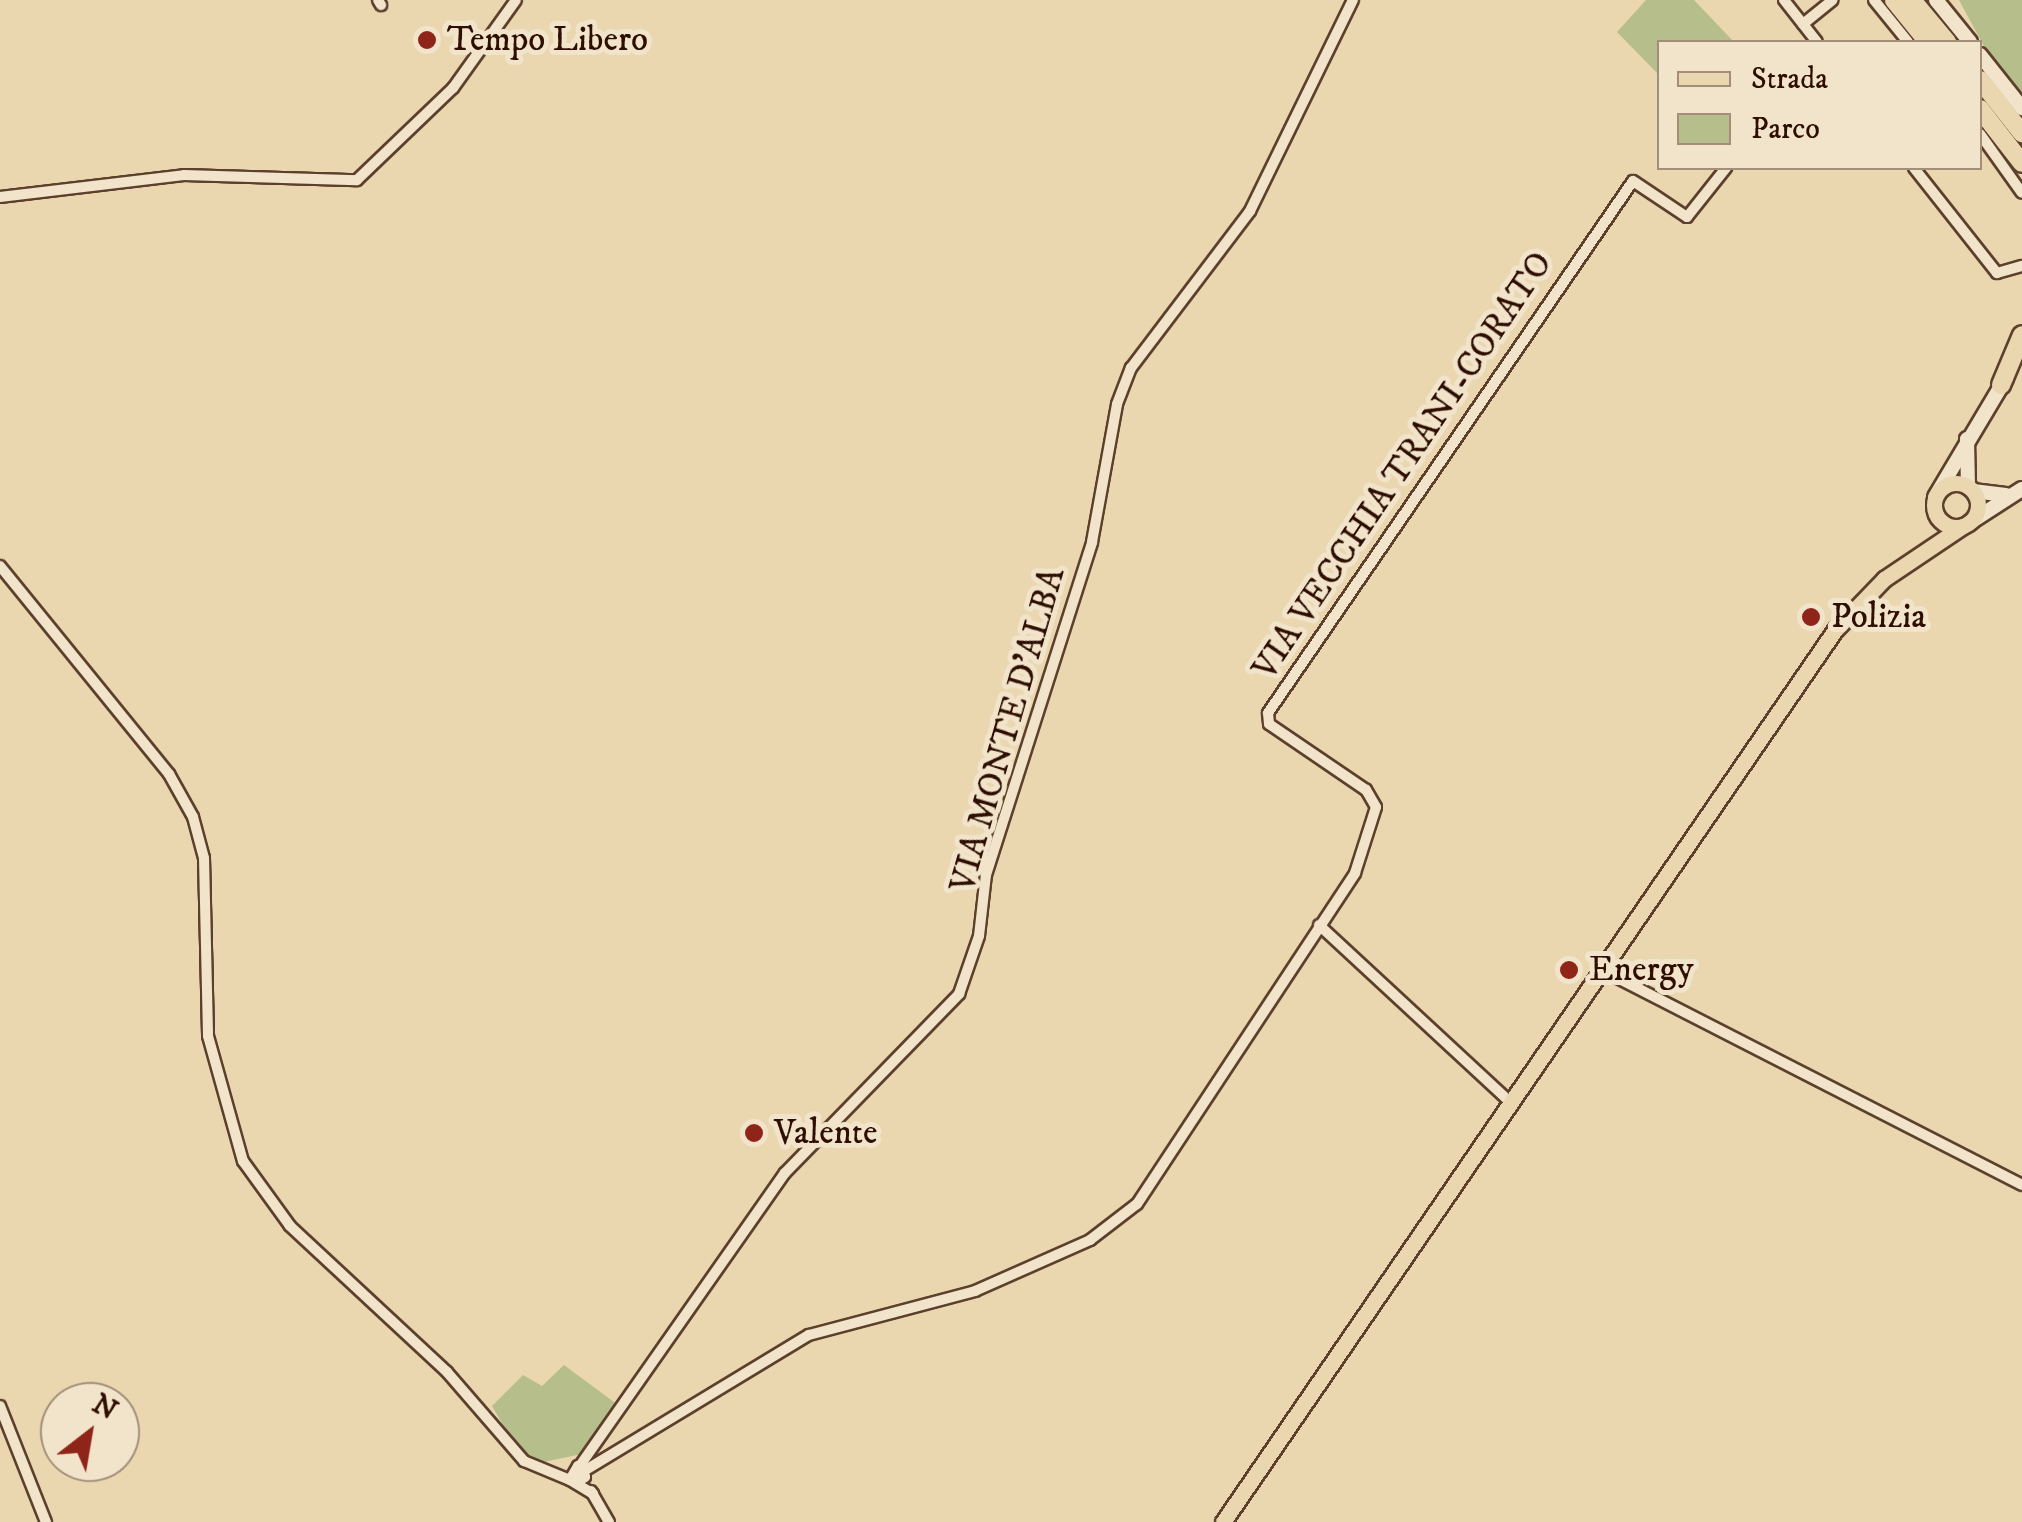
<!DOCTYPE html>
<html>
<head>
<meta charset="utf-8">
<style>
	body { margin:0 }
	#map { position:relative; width:2022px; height:1522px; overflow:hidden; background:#ead6af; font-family:"IM FELL DW Pica",serif }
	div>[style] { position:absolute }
	.green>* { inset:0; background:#b6be8b }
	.roads { filter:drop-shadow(2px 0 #5c402c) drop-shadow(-2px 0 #5c402c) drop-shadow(0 2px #5c402c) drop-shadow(0 -2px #5c402c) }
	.street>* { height:10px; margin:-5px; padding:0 5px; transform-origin:5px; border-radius:5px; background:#f1e4cb }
	.secondary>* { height:14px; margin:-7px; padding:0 7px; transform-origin:7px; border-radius:7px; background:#f1e4cb }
	.primary>* { height:15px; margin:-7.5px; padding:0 7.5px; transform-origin:7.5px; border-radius:7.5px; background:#ead6af }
	.primary>.ring { margin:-7.5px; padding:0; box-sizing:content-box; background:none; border:15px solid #ead6af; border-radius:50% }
	.highway>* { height:18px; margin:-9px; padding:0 9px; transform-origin:9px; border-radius:9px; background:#ead6af }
	.dots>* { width:28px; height:28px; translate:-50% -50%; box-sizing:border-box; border:5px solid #f1e4cb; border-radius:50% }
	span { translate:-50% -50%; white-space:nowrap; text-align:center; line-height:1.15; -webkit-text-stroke:10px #f1e4cb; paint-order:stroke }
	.poi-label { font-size:35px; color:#2d0e00 }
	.left { translate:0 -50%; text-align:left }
	.street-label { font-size:35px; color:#2d0e00 }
	.legend { position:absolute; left:1657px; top:40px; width:325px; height:130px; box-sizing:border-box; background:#f1e4cb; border:2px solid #a38e7a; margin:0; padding:12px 18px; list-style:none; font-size:30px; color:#2d0e00 }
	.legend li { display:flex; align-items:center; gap:20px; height:50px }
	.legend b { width:50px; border:2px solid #a38e7a }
	.north { position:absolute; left:40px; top:1382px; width:100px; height:100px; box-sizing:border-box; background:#f1e4cb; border:2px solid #a38e7a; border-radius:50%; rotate:31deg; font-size:28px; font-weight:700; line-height:40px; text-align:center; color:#2d0e00 }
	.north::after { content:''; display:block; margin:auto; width:35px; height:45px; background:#8f2418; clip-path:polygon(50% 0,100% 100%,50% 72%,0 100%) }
</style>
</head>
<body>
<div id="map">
	<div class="green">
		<div style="clip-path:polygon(1646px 0,1694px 0,1734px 42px,1660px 42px,1659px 75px,1617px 32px)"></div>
		<div style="clip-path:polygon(1959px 0,2022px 0,2022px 93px,1987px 52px)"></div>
		<div style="clip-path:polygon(564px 1365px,618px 1405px,582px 1454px,539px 1463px,517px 1449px,492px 1406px,523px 1375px,542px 1386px)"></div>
	</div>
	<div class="roads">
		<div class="street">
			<div style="left:378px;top:0;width:6px;rotate:59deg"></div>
			<div style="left:1784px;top:0;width:53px;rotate:51.8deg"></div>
			<div style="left:1874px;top:0;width:54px;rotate:51deg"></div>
			<div style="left:1803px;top:24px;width:38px;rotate:-39deg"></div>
			<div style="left:1980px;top:134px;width:72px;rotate:54.6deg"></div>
			<div style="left:1914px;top:168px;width:134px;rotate:51.7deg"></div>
			<div style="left:1997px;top:273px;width:26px;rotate:-16deg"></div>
			<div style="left:0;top:197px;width:185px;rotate:-6.8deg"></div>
			<div style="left:184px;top:175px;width:173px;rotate:1.7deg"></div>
			<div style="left:357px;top:180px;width:133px;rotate:-43.8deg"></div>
			<div style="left:453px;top:88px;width:108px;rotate:-54.4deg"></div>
			<div style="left:0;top:566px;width:268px;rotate:50.9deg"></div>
			<div style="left:169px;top:774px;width:49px;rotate:60.8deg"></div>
			<div style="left:193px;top:817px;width:42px;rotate:75deg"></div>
			<div style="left:204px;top:858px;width:178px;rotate:88.7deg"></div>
			<div style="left:208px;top:1036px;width:130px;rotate:74.4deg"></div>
			<div style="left:243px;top:1161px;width:80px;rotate:54.1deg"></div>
			<div style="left:290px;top:1226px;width:214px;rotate:42.9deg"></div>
			<div style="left:447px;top:1372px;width:118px;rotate:49.1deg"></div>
			<div style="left:524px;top:1461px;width:50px;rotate:22.4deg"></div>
			<div style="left:1319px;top:925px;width:263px;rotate:42.8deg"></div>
			<div style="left:1602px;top:970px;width:472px;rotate:27.1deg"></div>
			<div style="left:0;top:1406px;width:125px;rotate:68.4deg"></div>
			<div style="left:579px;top:1467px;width:359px;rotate:-55deg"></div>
			<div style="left:785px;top:1173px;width:250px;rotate:-45.8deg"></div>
			<div style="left:959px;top:994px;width:61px;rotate:-71deg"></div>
			<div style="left:979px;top:936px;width:61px;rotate:-83.5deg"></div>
			<div style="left:986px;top:875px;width:349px;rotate:-72.3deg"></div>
			<div style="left:1092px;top:542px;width:140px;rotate:-79.7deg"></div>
			<div style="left:1117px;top:404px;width:39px;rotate:-69deg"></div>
			<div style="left:1131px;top:368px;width:197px;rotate:-52.8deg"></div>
			<div style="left:1250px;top:211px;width:235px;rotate:-64deg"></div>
			<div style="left:584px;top:1471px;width:263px;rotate:-31.2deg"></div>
			<div style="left:809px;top:1335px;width:172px;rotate:-14.8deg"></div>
			<div style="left:975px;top:1291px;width:126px;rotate:-23.9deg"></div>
			<div style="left:1090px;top:1240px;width:59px;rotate:-37.5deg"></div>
			<div style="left:1137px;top:1204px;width:396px;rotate:-56.6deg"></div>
			<div style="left:1355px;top:873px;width:69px;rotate:-72.3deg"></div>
			<div style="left:1376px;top:807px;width:20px;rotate:-120deg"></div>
			<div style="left:1366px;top:790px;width:117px;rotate:-145.8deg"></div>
			<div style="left:1269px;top:724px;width:11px;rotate:-95deg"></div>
			<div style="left:1268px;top:713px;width:645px;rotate:-55.55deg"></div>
			<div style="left:1633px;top:181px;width:65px;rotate:33.7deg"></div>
			<div style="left:1687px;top:217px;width:63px;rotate:-51.5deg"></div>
			<div style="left:576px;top:1483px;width:11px;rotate:-34deg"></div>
			<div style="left:585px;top:1477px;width:13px;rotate:-122deg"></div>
			<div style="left:578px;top:1466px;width:16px;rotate:120deg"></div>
			<div style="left:570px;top:1480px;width:27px;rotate:31deg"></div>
			<div style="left:591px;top:1491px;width:36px;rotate:60deg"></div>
		</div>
		<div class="secondary">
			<div style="left:1936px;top:0;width:54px;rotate:51deg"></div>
			<div style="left:1980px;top:55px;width:68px;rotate:51.6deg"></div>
			<div style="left:1967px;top:439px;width:48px;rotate:88.8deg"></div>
			<div style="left:1973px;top:491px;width:33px;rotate:7deg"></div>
			<div style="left:1935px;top:497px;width:139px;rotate:-59.2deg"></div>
			<div style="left:1969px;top:523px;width:63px;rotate:-32.7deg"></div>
		</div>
		<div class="primary">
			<div class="ring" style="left:1934px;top:483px;width:29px;height:29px"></div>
			<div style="left:1223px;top:1522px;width:1082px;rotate:-55.55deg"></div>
			<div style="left:1835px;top:630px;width:71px;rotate:-46.1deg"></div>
			<div style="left:1884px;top:579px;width:95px;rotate:-33.9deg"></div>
		</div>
		<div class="highway">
			<div style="left:1894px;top:0;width:54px;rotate:51deg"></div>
			<div style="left:1912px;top:0;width:55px;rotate:50.2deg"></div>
			<div style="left:1980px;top:80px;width:68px;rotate:51.6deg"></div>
			<div style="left:1980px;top:109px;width:68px;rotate:52.1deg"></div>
			<div style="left:2001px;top:385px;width:54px;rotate:-67.2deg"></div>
		</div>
	</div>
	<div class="dots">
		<div style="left:427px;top:40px;background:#8f2418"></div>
		<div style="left:1811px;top:617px;background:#8f2418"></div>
		<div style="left:1569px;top:970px;background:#8f2418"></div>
		<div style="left:754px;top:1133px;background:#8f2418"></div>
	</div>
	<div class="poi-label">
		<span class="left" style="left:447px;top:40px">Tempo Libero</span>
		<span class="left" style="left:1831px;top:617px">Polizia</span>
		<span class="left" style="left:1589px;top:970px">Energy</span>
		<span class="left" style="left:774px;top:1133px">Valente</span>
	</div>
	<div class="street-label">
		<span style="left:1403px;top:466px;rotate:-56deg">VIA VECCHIA TRANI-CORATO</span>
		<span style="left:1008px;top:730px;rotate:-74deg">VIA MONTE D'ALBA</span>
	</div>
	<ul class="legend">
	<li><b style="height:12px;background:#ead6af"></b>Strada</li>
	<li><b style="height:28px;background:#b6be8b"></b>Parco</li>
	</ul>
	<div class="north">N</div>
</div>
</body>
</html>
